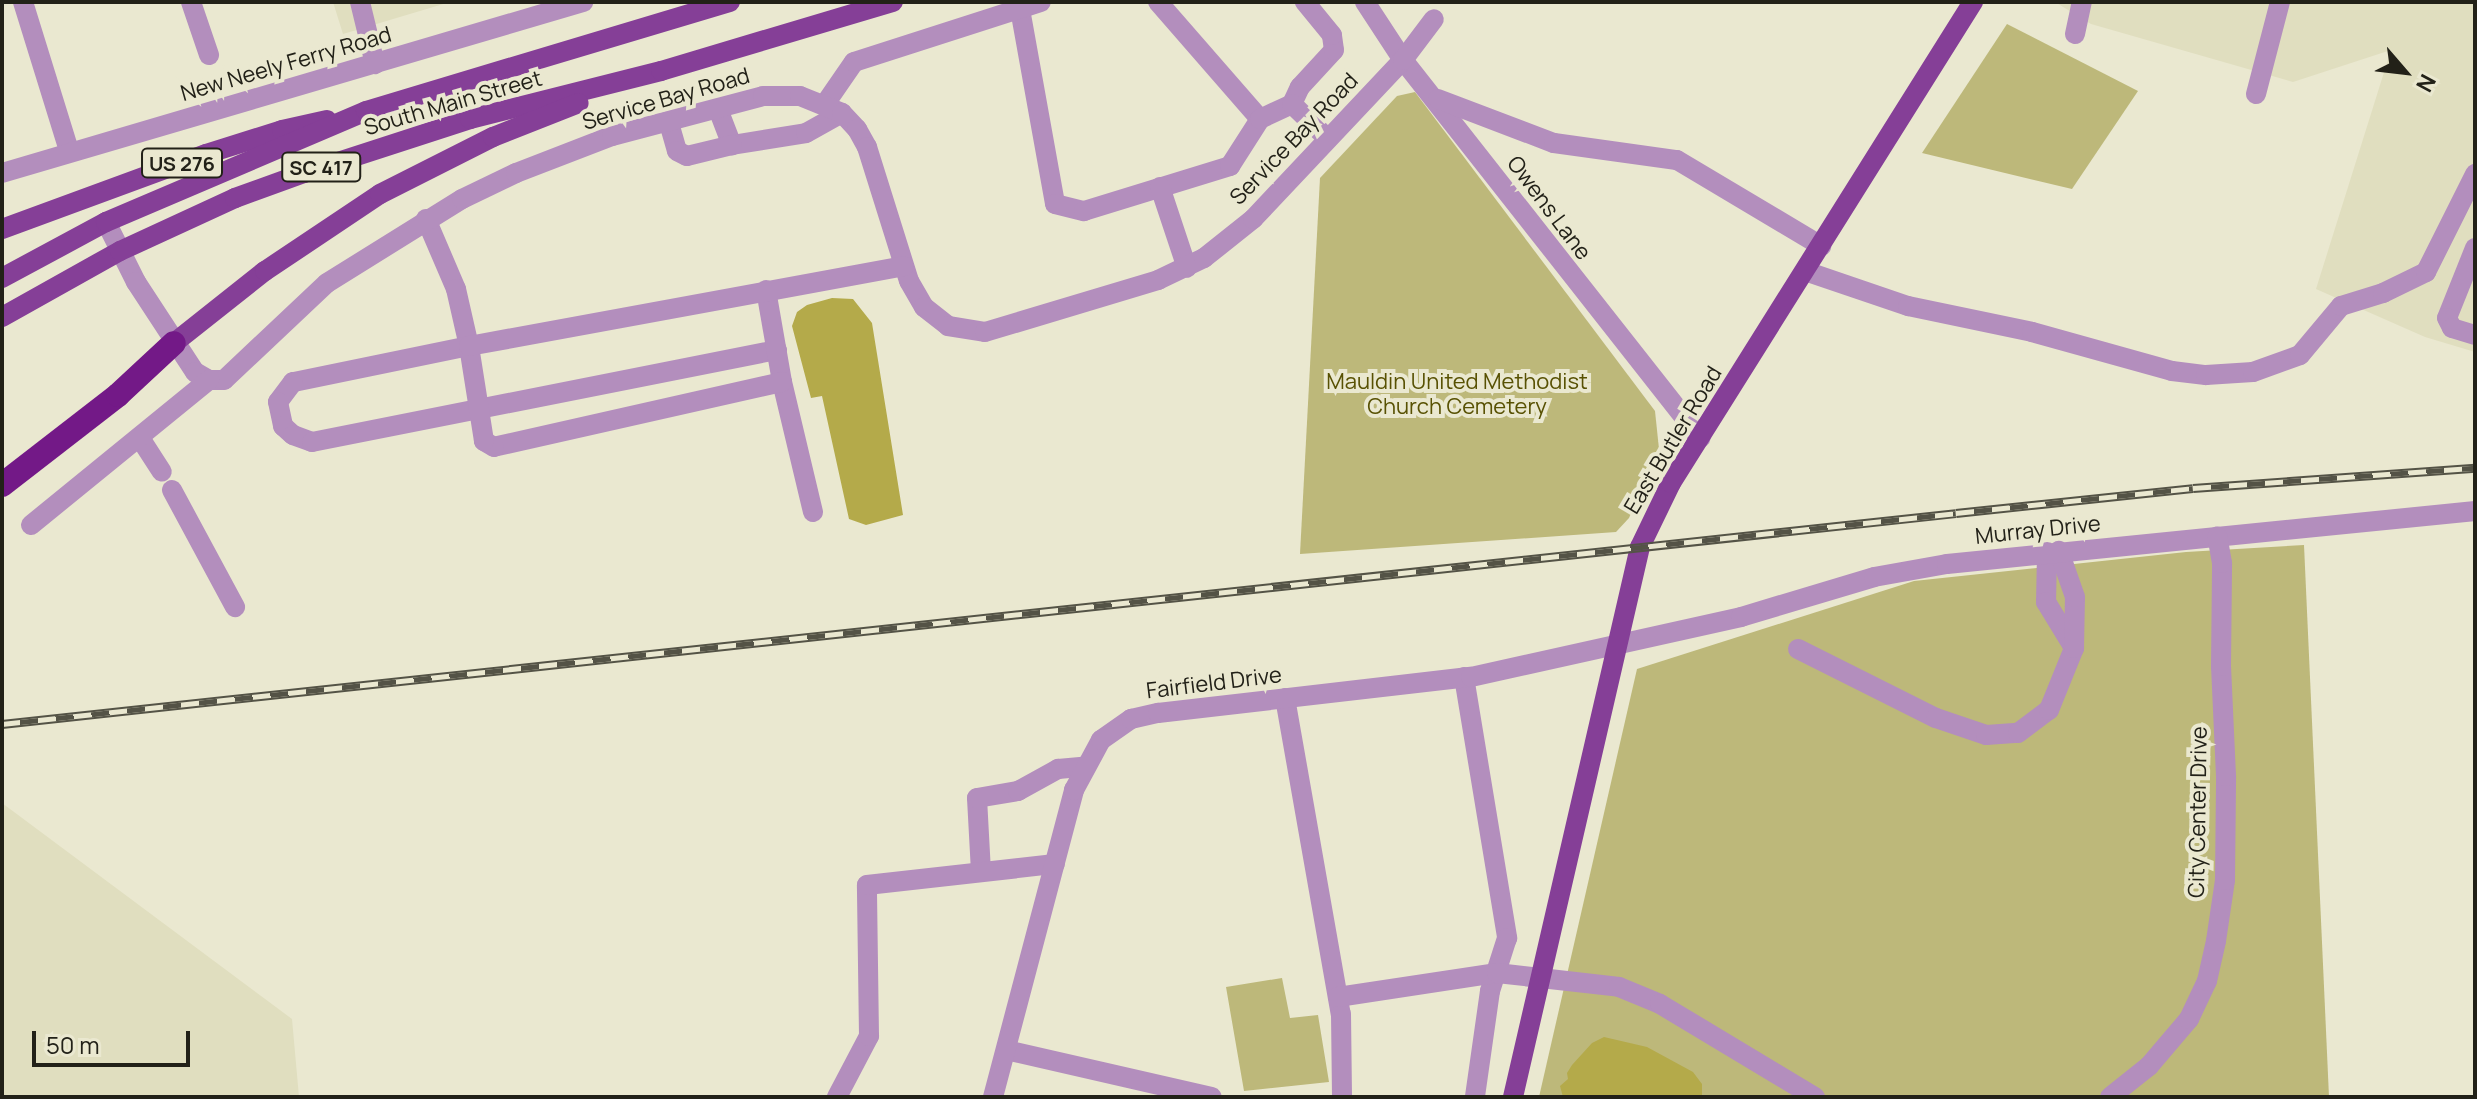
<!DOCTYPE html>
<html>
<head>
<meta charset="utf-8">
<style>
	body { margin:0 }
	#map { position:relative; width:2477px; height:1099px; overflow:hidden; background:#eae8d0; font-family:Manrope,sans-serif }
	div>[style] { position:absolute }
	.built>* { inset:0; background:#e0debf }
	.green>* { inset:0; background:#bdb87a }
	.water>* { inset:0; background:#b4aa4a }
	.minor>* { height:20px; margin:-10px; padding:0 10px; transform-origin:10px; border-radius:10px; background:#b38ebd }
	.major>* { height:20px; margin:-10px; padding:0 10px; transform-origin:10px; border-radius:10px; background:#853f97 }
	.highway>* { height:24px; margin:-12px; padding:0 12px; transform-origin:12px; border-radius:12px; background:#731987 }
	.rail>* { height:9px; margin-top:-4.5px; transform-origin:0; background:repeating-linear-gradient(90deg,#eae8d0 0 18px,#545346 0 36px); box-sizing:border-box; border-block:2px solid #545346 }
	span { translate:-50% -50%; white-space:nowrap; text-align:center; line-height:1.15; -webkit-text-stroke:8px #eae8d0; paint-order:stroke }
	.shield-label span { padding:2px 6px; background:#eae8d0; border:2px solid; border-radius:6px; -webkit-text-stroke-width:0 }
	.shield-label { font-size:20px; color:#222118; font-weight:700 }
	.street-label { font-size:22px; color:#222118 }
	.park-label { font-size:22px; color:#585103 }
	.frame { position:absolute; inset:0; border:4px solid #222118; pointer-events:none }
	.north { position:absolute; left:2365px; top:32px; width:80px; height:80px; -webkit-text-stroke:6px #eae8d0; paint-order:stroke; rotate:118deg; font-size:22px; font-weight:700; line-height:32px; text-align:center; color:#222118 }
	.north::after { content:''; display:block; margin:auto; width:28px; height:36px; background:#222118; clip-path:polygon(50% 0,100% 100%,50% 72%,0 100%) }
	.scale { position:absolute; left:32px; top:1031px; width:158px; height:36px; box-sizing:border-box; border:4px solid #222118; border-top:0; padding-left:10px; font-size:24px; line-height:28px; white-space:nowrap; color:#222118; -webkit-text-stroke:6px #eae8d0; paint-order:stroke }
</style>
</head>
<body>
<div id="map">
	<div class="built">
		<div style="clip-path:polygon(333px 2px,450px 2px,343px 34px)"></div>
		<div style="clip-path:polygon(2055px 2px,2475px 2px,2475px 352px,2425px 337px,2316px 289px,2391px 50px,2293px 82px,2091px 24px)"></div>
		<div style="clip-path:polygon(2px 803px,292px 1019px,299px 1097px,2px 1097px)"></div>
	</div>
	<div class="green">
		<div style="clip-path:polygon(2007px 24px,2138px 91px,2072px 189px,1922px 153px)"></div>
		<div style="clip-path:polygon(1415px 92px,1655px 411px,1659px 449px,1629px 518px,1616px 532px,1300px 554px,1320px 178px,1397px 96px)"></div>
		<div style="clip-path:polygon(2304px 545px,2329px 1097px,1539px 1097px,1637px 669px,1914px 581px,2186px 552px)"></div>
		<div style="clip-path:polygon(1282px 978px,1290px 1018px,1318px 1015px,1329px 1082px,1244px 1091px,1226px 987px)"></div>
	</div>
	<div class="water">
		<div style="clip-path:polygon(832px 298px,853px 299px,872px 323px,903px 515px,866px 525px,849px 519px,822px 396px,811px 398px,792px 326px,797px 312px,807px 305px)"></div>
		<div style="clip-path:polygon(1604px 1037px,1647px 1047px,1693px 1072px,1702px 1084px,1702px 1097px,1563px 1097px,1560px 1086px,1568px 1079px,1567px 1073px,1572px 1065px,1592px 1043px)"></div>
	</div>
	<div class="minor">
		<div style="left:23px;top:2px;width:156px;rotate:72.8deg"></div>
		<div style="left:191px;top:2px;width:56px;rotate:71.2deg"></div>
		<div style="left:360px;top:2px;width:64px;rotate:76.4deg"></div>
		<div style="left:1158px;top:2px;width:155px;rotate:48.9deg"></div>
		<div style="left:1365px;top:2px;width:69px;rotate:56.8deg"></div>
		<div style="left:1403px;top:60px;width:481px;rotate:51.8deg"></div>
		<div style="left:1020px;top:9px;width:198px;rotate:79.8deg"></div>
		<div style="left:1055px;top:204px;width:30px;rotate:14deg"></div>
		<div style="left:1084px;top:211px;width:153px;rotate:-17.1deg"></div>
		<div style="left:1230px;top:166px;width:56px;rotate:-57.4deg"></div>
		<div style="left:1260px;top:119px;width:35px;rotate:-25deg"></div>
		<div style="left:1292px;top:104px;width:19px;rotate:-65deg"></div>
		<div style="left:1300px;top:87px;width:50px;rotate:-47.4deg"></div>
		<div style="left:1334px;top:50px;width:15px;rotate:-98deg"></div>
		<div style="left:1332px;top:35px;width:43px;rotate:-129.3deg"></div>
		<div style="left:2075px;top:34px;width:33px;rotate:-78deg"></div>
		<div style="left:2256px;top:94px;width:95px;rotate:-75.4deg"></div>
		<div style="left:1438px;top:99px;width:124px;rotate:20.8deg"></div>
		<div style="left:1554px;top:143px;width:124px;rotate:7.9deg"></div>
		<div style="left:1677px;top:160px;width:168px;rotate:30.8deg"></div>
		<div style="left:825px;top:104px;width:51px;rotate:-55.4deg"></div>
		<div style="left:854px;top:62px;width:196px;rotate:-17.8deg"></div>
		<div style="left:1292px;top:104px;width:50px;rotate:44.2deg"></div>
		<div style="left:718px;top:109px;width:39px;rotate:69deg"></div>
		<div style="left:732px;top:145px;width:75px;rotate:-9.2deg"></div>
		<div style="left:806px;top:133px;width:41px;rotate:-29.1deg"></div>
		<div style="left:669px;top:123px;width:29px;rotate:74deg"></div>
		<div style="left:677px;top:151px;width:11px;rotate:27deg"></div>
		<div style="left:687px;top:156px;width:46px;rotate:-13.7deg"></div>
		<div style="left:2px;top:173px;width:606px;rotate:-16.4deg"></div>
		<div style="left:1160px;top:187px;width:85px;rotate:71.6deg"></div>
		<div style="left:426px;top:219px;width:76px;rotate:66.8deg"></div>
		<div style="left:456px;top:289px;width:58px;rotate:77.2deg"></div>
		<div style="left:469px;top:346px;width:180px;rotate:168.4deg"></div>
		<div style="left:293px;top:382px;width:25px;rotate:127deg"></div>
		<div style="left:278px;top:402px;width:25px;rotate:78deg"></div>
		<div style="left:283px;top:426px;width:13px;rotate:42deg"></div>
		<div style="left:293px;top:435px;width:20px;rotate:20deg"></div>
		<div style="left:312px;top:442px;width:474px;rotate:-11.2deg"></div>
		<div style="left:106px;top:222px;width:67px;rotate:63.4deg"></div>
		<div style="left:136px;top:282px;width:108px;rotate:56.8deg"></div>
		<div style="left:195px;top:372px;width:16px;rotate:30deg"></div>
		<div style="left:209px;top:380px;width:15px"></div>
		<div style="left:224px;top:380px;width:141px;rotate:-43.3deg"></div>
		<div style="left:327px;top:283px;width:159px;rotate:-31.9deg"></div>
		<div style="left:462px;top:199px;width:60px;rotate:-25.7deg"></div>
		<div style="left:516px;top:173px;width:103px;rotate:-21.1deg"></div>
		<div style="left:612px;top:136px;width:156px;rotate:-14.8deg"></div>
		<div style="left:763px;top:96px;width:37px"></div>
		<div style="left:800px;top:96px;width:45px;rotate:22deg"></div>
		<div style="left:842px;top:113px;width:22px;rotate:47deg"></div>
		<div style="left:857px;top:129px;width:21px;rotate:61deg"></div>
		<div style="left:867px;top:147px;width:140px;rotate:72.6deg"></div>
		<div style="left:909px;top:281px;width:30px;rotate:60deg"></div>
		<div style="left:924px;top:307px;width:31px;rotate:38deg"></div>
		<div style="left:948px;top:326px;width:37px;rotate:9deg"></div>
		<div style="left:985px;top:332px;width:181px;rotate:-16.7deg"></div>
		<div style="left:1158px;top:280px;width:51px;rotate:-25.6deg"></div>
		<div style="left:1204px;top:258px;width:63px;rotate:-38.5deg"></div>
		<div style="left:1253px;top:219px;width:219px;rotate:-46.7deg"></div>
		<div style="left:1403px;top:60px;width:51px;rotate:-52.9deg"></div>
		<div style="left:2475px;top:248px;width:75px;rotate:111.8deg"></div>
		<div style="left:2447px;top:318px;width:11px;rotate:63deg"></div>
		<div style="left:2452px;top:328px;width:24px;rotate:17deg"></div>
		<div style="left:1805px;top:271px;width:109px;rotate:18.8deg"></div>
		<div style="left:1908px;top:306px;width:127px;rotate:11.8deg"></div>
		<div style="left:2032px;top:332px;width:145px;rotate:15.6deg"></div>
		<div style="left:2172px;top:371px;width:34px;rotate:7deg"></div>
		<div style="left:2206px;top:375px;width:47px;rotate:-3.7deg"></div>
		<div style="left:2253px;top:372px;width:50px;rotate:-19.9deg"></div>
		<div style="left:2300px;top:355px;width:64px;rotate:-50.1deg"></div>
		<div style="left:2341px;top:306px;width:44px;rotate:-17.2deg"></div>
		<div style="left:2383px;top:293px;width:48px;rotate:-26deg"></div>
		<div style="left:2426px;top:272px;width:110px;rotate:-63.4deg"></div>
		<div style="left:766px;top:290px;width:93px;rotate:80.1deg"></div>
		<div style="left:140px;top:438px;width:40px;rotate:57.1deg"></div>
		<div style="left:172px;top:490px;width:133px;rotate:61.7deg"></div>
		<div style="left:813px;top:512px;width:134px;rotate:-103.4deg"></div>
		<div style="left:782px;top:382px;width:295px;rotate:167.3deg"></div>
		<div style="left:494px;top:447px;width:12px;rotate:-149deg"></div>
		<div style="left:484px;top:441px;width:96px;rotate:-99deg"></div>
		<div style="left:469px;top:346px;width:442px;rotate:-10.4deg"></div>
		<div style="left:31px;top:525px;width:230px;rotate:-39.2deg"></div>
		<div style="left:2047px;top:552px;width:50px;rotate:91.1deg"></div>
		<div style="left:2046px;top:602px;width:54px;rotate:58.7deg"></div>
		<div style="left:1798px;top:649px;width:154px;rotate:26.6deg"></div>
		<div style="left:1936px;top:718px;width:53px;rotate:18.8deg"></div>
		<div style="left:1986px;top:735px;width:32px;rotate:-4deg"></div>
		<div style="left:2018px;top:733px;width:39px;rotate:-37deg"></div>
		<div style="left:2049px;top:710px;width:67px;rotate:-68deg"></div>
		<div style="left:2074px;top:648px;width:51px;rotate:-88.9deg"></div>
		<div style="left:2075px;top:597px;width:49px;rotate:-109.2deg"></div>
		<div style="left:1464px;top:677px;width:265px;rotate:80.6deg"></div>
		<div style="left:1507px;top:938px;width:56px;rotate:107.8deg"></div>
		<div style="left:1490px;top:991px;width:107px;rotate:98.1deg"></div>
		<div style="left:1285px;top:698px;width:321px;rotate:80deg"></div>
		<div style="left:1341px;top:1014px;width:83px;rotate:89.3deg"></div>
		<div style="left:981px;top:872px;width:74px;rotate:-93.1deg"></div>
		<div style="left:977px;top:798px;width:42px;rotate:-9.7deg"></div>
		<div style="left:1018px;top:791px;width:46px;rotate:-28.8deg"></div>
		<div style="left:1058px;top:769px;width:25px;rotate:-5deg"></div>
		<div style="left:1338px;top:997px;width:161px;rotate:-8.6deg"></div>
		<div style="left:1497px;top:973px;width:123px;rotate:6.5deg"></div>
		<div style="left:1619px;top:987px;width:44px;rotate:22.5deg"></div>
		<div style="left:1660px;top:1004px;width:181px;rotate:31deg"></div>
		<div style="left:1006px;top:1050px;width:211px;rotate:12.9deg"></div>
		<div style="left:837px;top:1097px;width:69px;rotate:-62.3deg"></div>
		<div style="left:869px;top:1036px;width:151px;rotate:-90.8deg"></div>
		<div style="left:867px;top:885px;width:189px;rotate:-6.4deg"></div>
		<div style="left:993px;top:1097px;width:318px;rotate:-75.2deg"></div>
		<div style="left:1074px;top:790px;width:57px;rotate:-61.6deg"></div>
		<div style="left:1101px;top:740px;width:37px;rotate:-35deg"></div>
		<div style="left:1131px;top:719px;width:28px;rotate:-13deg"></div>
		<div style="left:1158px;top:713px;width:315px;rotate:-6.6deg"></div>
		<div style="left:1471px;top:677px;width:277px;rotate:-12.5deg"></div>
		<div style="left:1741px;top:617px;width:139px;rotate:-16.7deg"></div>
		<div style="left:1874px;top:577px;width:74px;rotate:-10.1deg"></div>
		<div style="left:1947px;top:564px;width:531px;rotate:-5.73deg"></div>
		<div style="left:2110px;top:1097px;width:50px;rotate:-38.5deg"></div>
		<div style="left:2149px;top:1066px;width:62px;rotate:-49.6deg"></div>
		<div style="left:2189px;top:1019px;width:42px;rotate:-64.7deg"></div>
		<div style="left:2207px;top:981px;width:41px;rotate:-77.3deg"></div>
		<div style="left:2216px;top:941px;width:62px;rotate:-81.6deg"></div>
		<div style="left:2225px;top:880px;width:104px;rotate:-89.4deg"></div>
		<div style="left:2226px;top:776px;width:110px;rotate:-92.6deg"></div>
		<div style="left:2221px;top:666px;width:103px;rotate:-89.4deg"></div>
		<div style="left:2222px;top:563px;width:27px;rotate:-100deg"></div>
	</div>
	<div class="major">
		<div style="left:2px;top:229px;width:217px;rotate:-20.2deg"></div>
		<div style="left:206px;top:154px;width:80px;rotate:-17.5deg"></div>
		<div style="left:282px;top:130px;width:46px;rotate:-12.5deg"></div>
		<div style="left:2px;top:278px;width:118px;rotate:-28.3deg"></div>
		<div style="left:106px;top:222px;width:283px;rotate:-23.1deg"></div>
		<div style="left:366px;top:111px;width:380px;rotate:-16.7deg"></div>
		<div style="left:2px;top:317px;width:135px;rotate:-29.2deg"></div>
		<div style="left:120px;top:251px;width:127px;rotate:-24.7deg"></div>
		<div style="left:235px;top:198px;width:73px;rotate:-19.9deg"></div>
		<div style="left:304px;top:173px;width:175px;rotate:-18deg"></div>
		<div style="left:470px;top:119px;width:197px;rotate:-14.1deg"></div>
		<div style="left:661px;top:71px;width:242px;rotate:-16.6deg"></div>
		<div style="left:174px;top:343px;width:116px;rotate:-38.4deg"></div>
		<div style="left:265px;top:271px;width:138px;rotate:-33.8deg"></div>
		<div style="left:380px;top:194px;width:127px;rotate:-26.8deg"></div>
		<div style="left:493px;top:137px;width:92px;rotate:-21.6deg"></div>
		<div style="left:1513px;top:1097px;width:564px;rotate:-77deg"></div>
		<div style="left:1640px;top:547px;width:71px;rotate:-64.2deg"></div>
		<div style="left:1671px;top:483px;width:568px;rotate:-57.88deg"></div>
	</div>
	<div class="highway">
		<div style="left:2px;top:485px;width:147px;rotate:-37.8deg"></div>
		<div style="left:118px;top:395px;width:76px;rotate:-42.9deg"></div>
	</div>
	<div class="rail">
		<div style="left:2px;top:724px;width:1965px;rotate:-6.16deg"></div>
		<div style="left:1956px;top:513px;width:238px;rotate:-6deg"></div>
		<div style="left:2193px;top:488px;width:283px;rotate:-4.1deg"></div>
	</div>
	<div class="shield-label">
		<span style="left:182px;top:163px">US 276</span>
		<span style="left:321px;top:167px">SC 417</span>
	</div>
	<div class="street-label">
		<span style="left:286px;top:64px;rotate:-16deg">New Neely Ferry Road</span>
		<span style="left:666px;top:99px;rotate:-16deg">Service Bay Road</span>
		<span style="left:453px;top:103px;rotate:-16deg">South Main Street</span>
		<span style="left:1294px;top:139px;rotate:-46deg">Service Bay Road</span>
		<span style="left:1549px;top:208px;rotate:53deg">Owens Lane</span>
		<span style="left:1673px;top:440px;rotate:-59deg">East Butler Road</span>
		<span style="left:2038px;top:530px;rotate:-6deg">Murray Drive</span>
		<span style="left:1214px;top:683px;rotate:-7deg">Fairfield Drive</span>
		<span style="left:2198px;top:812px;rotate:-89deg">City Center Drive</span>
	</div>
	<div class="park-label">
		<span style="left:1457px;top:394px">Mauldin United Methodist<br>Church Cemetery</span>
	</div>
	<div class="frame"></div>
	<div class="north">N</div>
	<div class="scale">50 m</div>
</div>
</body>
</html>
